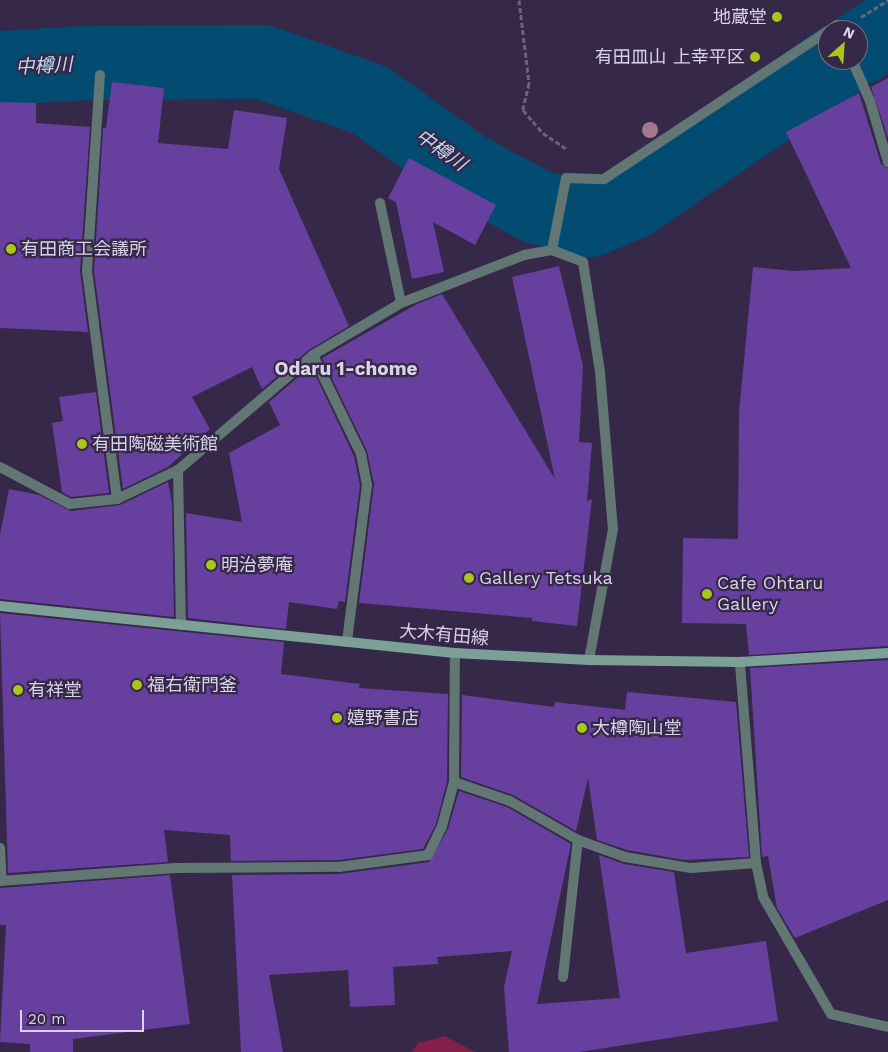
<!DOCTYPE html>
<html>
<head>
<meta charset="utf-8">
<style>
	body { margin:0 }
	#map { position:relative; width:888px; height:1052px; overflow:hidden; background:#352849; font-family:"Work Sans","Noto Sans JP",sans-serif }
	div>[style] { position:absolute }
	.green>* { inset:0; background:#851f4a }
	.river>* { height:74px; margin:-37px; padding:0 37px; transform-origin:37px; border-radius:37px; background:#024c72 }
	.building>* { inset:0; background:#673f9e }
	.path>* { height:3px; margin-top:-1.5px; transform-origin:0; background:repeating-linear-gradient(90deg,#6c617e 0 5px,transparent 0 7.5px) }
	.street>* { height:10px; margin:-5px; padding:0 5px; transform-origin:5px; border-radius:5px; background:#627773 }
	.secondary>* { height:10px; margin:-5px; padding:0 5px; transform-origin:5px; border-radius:5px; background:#7ca098 }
	.trees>* { width:16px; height:16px; margin:-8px; border-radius:50%; background:#a07991 }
	.dots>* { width:14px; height:14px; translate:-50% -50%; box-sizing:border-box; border:2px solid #352849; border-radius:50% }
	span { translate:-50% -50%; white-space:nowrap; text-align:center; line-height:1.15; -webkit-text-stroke:4.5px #352849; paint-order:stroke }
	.poi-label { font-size:18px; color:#d9d3e8 }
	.right { translate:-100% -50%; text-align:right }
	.left { translate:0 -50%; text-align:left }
	.street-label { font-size:18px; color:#d9d3e8 }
	.water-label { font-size:19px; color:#c2daec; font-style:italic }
	.neighbourhood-label { font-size:19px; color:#d9d3e8; font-weight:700 }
	.north { position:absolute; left:818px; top:20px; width:50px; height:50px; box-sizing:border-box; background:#352849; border:1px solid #776c89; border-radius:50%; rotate:26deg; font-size:14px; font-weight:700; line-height:20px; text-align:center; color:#d9d3e8 }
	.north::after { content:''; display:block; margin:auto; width:18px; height:22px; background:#a9c719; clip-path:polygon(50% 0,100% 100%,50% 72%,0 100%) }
	.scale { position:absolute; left:20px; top:1010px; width:124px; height:22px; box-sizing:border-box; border:2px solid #d9d3e8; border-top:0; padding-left:6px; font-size:15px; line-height:18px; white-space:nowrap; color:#d9d3e8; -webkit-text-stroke:4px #352849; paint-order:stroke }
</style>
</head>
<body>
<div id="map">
	<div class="green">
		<div style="clip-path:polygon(445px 1036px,475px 1052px,412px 1052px,418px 1043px)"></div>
	</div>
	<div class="river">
		<div style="left:858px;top:49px;width:36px;rotate:-34deg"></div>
		<div style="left:0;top:68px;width:87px;rotate:-3.3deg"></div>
		<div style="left:87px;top:63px;width:176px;rotate:-0.3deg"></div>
		<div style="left:263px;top:62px;width:114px;rotate:19.6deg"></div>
		<div style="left:370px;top:100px;width:117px;rotate:35.6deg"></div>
		<div style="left:465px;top:168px;width:82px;rotate:28.4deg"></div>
		<div style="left:537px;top:207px;width:55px;rotate:13.8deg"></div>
		<div style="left:590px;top:220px;width:44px;rotate:-22.5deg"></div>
		<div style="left:631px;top:203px;width:253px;rotate:-34.4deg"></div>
	</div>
	<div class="building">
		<div style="clip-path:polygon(888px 78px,888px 138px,871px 87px)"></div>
		<div style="clip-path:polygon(112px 82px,164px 88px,158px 143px,228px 149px,234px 110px,287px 118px,279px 169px,349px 326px,309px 350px,262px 389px,252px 367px,192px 397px,210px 429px,168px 467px,123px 489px,94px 271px,103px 128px,106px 128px)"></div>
		<div style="clip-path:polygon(859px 93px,881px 164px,888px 169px,888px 646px,749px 655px,746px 624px,682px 623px,683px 538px,738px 539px,739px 412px,753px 267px,794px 271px,851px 268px,786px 132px)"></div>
		<div style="clip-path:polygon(0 102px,36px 103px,36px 123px,90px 127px,80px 271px,88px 332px,0 328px)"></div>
		<div style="clip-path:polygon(409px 158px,496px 205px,475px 245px,433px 222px,444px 272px,412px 279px,396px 202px,388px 198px)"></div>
		<div style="clip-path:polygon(559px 266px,583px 366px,579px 442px,592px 443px,587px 501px,592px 499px,577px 626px,532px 621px,532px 618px,359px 603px,374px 484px,367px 451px,322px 358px,417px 304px,442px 294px,555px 479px,512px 277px)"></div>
		<div style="clip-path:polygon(311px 366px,354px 456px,360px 485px,345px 602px,339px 601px,337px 609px,289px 602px,286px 629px,188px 618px,186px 513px,242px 522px,229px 453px,280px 425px,269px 402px)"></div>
		<div style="clip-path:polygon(96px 392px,109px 493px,71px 497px,62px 492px,52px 423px,63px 421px,59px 397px)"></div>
		<div style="clip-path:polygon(168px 482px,172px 503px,174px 617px,0 599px,0 535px,9px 489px,39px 495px,71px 511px,120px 505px)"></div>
		<div style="clip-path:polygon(0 613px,284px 642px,281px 674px,360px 684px,359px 688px,448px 694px,447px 781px,436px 824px,423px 849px,339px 860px,231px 861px,230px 835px,164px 830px,168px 862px,8px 873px)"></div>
		<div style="clip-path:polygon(888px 660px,888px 900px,795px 938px,777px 908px,768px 856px,762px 857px,750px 668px)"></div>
		<div style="clip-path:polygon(627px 692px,736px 702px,749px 857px,684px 860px,627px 850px,597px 840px,588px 778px,576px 831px,513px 795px,461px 777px,462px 695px,554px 707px,555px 702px,625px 710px)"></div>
		<div style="clip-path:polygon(459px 791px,507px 807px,571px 844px,537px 1004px,620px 998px,599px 855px,624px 864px,674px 872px,686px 953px,766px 941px,778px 1021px,579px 1052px,509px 1052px,504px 987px,512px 951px,437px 957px,438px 964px,393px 967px,395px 1005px,350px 1007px,348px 970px,269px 975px,283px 1052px,241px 1052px,232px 875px,339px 874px,429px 862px,448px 829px)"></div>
		<div style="clip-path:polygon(170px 875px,190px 1024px,73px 1039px,73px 1052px,30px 1052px,30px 1044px,0 1042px,6px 925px,0 925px,0 888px)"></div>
	</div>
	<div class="path">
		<div style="left:519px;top:0;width:84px;rotate:83.1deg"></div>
		<div style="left:529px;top:83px;width:28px;rotate:103deg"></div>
		<div style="left:523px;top:110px;width:30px;rotate:49deg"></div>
		<div style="left:543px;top:133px;width:30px;rotate:34deg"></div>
		<div style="left:861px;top:17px;width:32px;rotate:-32deg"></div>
	</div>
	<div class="street">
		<div style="left:830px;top:30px;width:9px;rotate:-36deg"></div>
		<div style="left:837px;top:25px;width:5px;rotate:68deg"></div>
		<div style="left:852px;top:60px;width:45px;rotate:66.3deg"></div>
		<div style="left:870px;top:101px;width:64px;rotate:73.6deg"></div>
		<div style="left:100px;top:75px;width:196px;rotate:93.8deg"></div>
		<div style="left:87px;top:271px;width:230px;rotate:82.5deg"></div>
		<div style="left:380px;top:203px;width:102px;rotate:78.1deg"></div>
		<div style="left:552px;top:250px;width:73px;rotate:-79deg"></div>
		<div style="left:566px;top:178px;width:38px;rotate:2deg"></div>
		<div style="left:604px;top:179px;width:268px;rotate:-33.5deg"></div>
		<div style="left:313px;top:355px;width:110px;rotate:64.1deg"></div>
		<div style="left:361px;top:454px;width:32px;rotate:79deg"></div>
		<div style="left:367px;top:485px;width:158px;rotate:97.3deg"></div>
		<div style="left:0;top:467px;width:79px;rotate:27.9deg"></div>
		<div style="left:70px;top:504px;width:47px;rotate:-6.1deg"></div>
		<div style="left:117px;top:499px;width:68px;rotate:-25.4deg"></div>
		<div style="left:178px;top:470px;width:177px;rotate:-40.4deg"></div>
		<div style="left:313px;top:355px;width:102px;rotate:-30.6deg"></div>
		<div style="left:401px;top:303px;width:132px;rotate:-21.3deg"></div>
		<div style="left:524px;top:255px;width:28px;rotate:-10deg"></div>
		<div style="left:552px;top:250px;width:33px;rotate:21deg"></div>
		<div style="left:583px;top:262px;width:111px;rotate:81.2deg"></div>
		<div style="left:600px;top:372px;width:158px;rotate:85.3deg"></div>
		<div style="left:613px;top:529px;width:133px;rotate:100.4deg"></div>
		<div style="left:178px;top:470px;width:155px;rotate:88.9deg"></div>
		<div style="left:454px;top:782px;width:59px;rotate:18.7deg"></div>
		<div style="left:510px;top:801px;width:78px;rotate:29.8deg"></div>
		<div style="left:578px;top:840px;width:50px;rotate:19.9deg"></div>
		<div style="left:625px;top:857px;width:67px;rotate:9.5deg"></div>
		<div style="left:691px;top:868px;width:65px;rotate:-4.4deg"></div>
		<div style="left:756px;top:863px;width:202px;rotate:-94.6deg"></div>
		<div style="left:0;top:848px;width:33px;rotate:87deg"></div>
		<div style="left:756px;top:863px;width:35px;rotate:78deg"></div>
		<div style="left:763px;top:897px;width:135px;rotate:59.8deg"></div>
		<div style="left:831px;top:1014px;width:58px;rotate:12.8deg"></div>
		<div style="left:0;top:881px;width:176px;rotate:-4.2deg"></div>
		<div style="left:176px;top:868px;width:163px;rotate:-0.4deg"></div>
		<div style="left:339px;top:867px;width:90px;rotate:-7.7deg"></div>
		<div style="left:428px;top:855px;width:32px;rotate:-64deg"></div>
		<div style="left:442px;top:826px;width:46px;rotate:-74.7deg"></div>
		<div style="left:454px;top:782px;width:129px;rotate:-89.6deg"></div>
		<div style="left:563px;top:977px;width:138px;rotate:-83.8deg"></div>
	</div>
	<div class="secondary">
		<div style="left:0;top:606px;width:457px;rotate:5.9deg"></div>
		<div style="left:455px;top:653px;width:134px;rotate:3deg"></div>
		<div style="left:589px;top:660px;width:151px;rotate:0.8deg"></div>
		<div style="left:740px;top:662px;width:148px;rotate:-3.5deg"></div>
	</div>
	<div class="trees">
		<div style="left:650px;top:130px"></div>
	</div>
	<div class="dots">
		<div style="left:777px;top:17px;background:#a9c719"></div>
		<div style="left:755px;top:57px;background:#a9c719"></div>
		<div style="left:11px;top:249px;background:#a9c719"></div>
		<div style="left:82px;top:444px;background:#a9c719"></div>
		<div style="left:211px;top:565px;background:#a9c719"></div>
		<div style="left:469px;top:578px;background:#a9c719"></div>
		<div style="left:707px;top:594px;background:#a9c719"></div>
		<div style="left:137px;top:685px;background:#a9c719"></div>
		<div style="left:18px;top:690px;background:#a9c719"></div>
		<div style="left:337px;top:718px;background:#a9c719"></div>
		<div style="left:582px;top:728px;background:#a9c719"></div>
	</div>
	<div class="poi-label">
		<span class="right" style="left:767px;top:17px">地蔵堂</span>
		<span class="right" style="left:745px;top:57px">有田皿山 上幸平区</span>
		<span class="left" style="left:21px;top:249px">有田商工会議所</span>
		<span class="left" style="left:92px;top:444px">有田陶磁美術館</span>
		<span class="left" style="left:221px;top:565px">明治夢庵</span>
		<span class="left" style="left:479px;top:578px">Gallery Tetsuka</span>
		<span class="left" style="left:717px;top:594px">Cafe Ohtaru<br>Gallery</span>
		<span class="left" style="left:147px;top:685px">福右衛門釜</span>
		<span class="left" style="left:28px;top:690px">有祥堂</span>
		<span class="left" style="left:347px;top:718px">嬉野書店</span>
		<span class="left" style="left:592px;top:728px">大樽陶山堂</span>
	</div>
	<div class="street-label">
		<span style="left:444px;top:635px;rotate:5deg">大木有田線</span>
	</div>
	<div class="water-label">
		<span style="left:44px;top:66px;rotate:-3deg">中樽川</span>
		<span style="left:441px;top:150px;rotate:35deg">中樽川</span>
	</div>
	<div class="neighbourhood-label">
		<span style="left:346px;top:369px">Odaru 1-chome</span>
	</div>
	<div class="north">N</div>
	<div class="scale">20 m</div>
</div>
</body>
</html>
